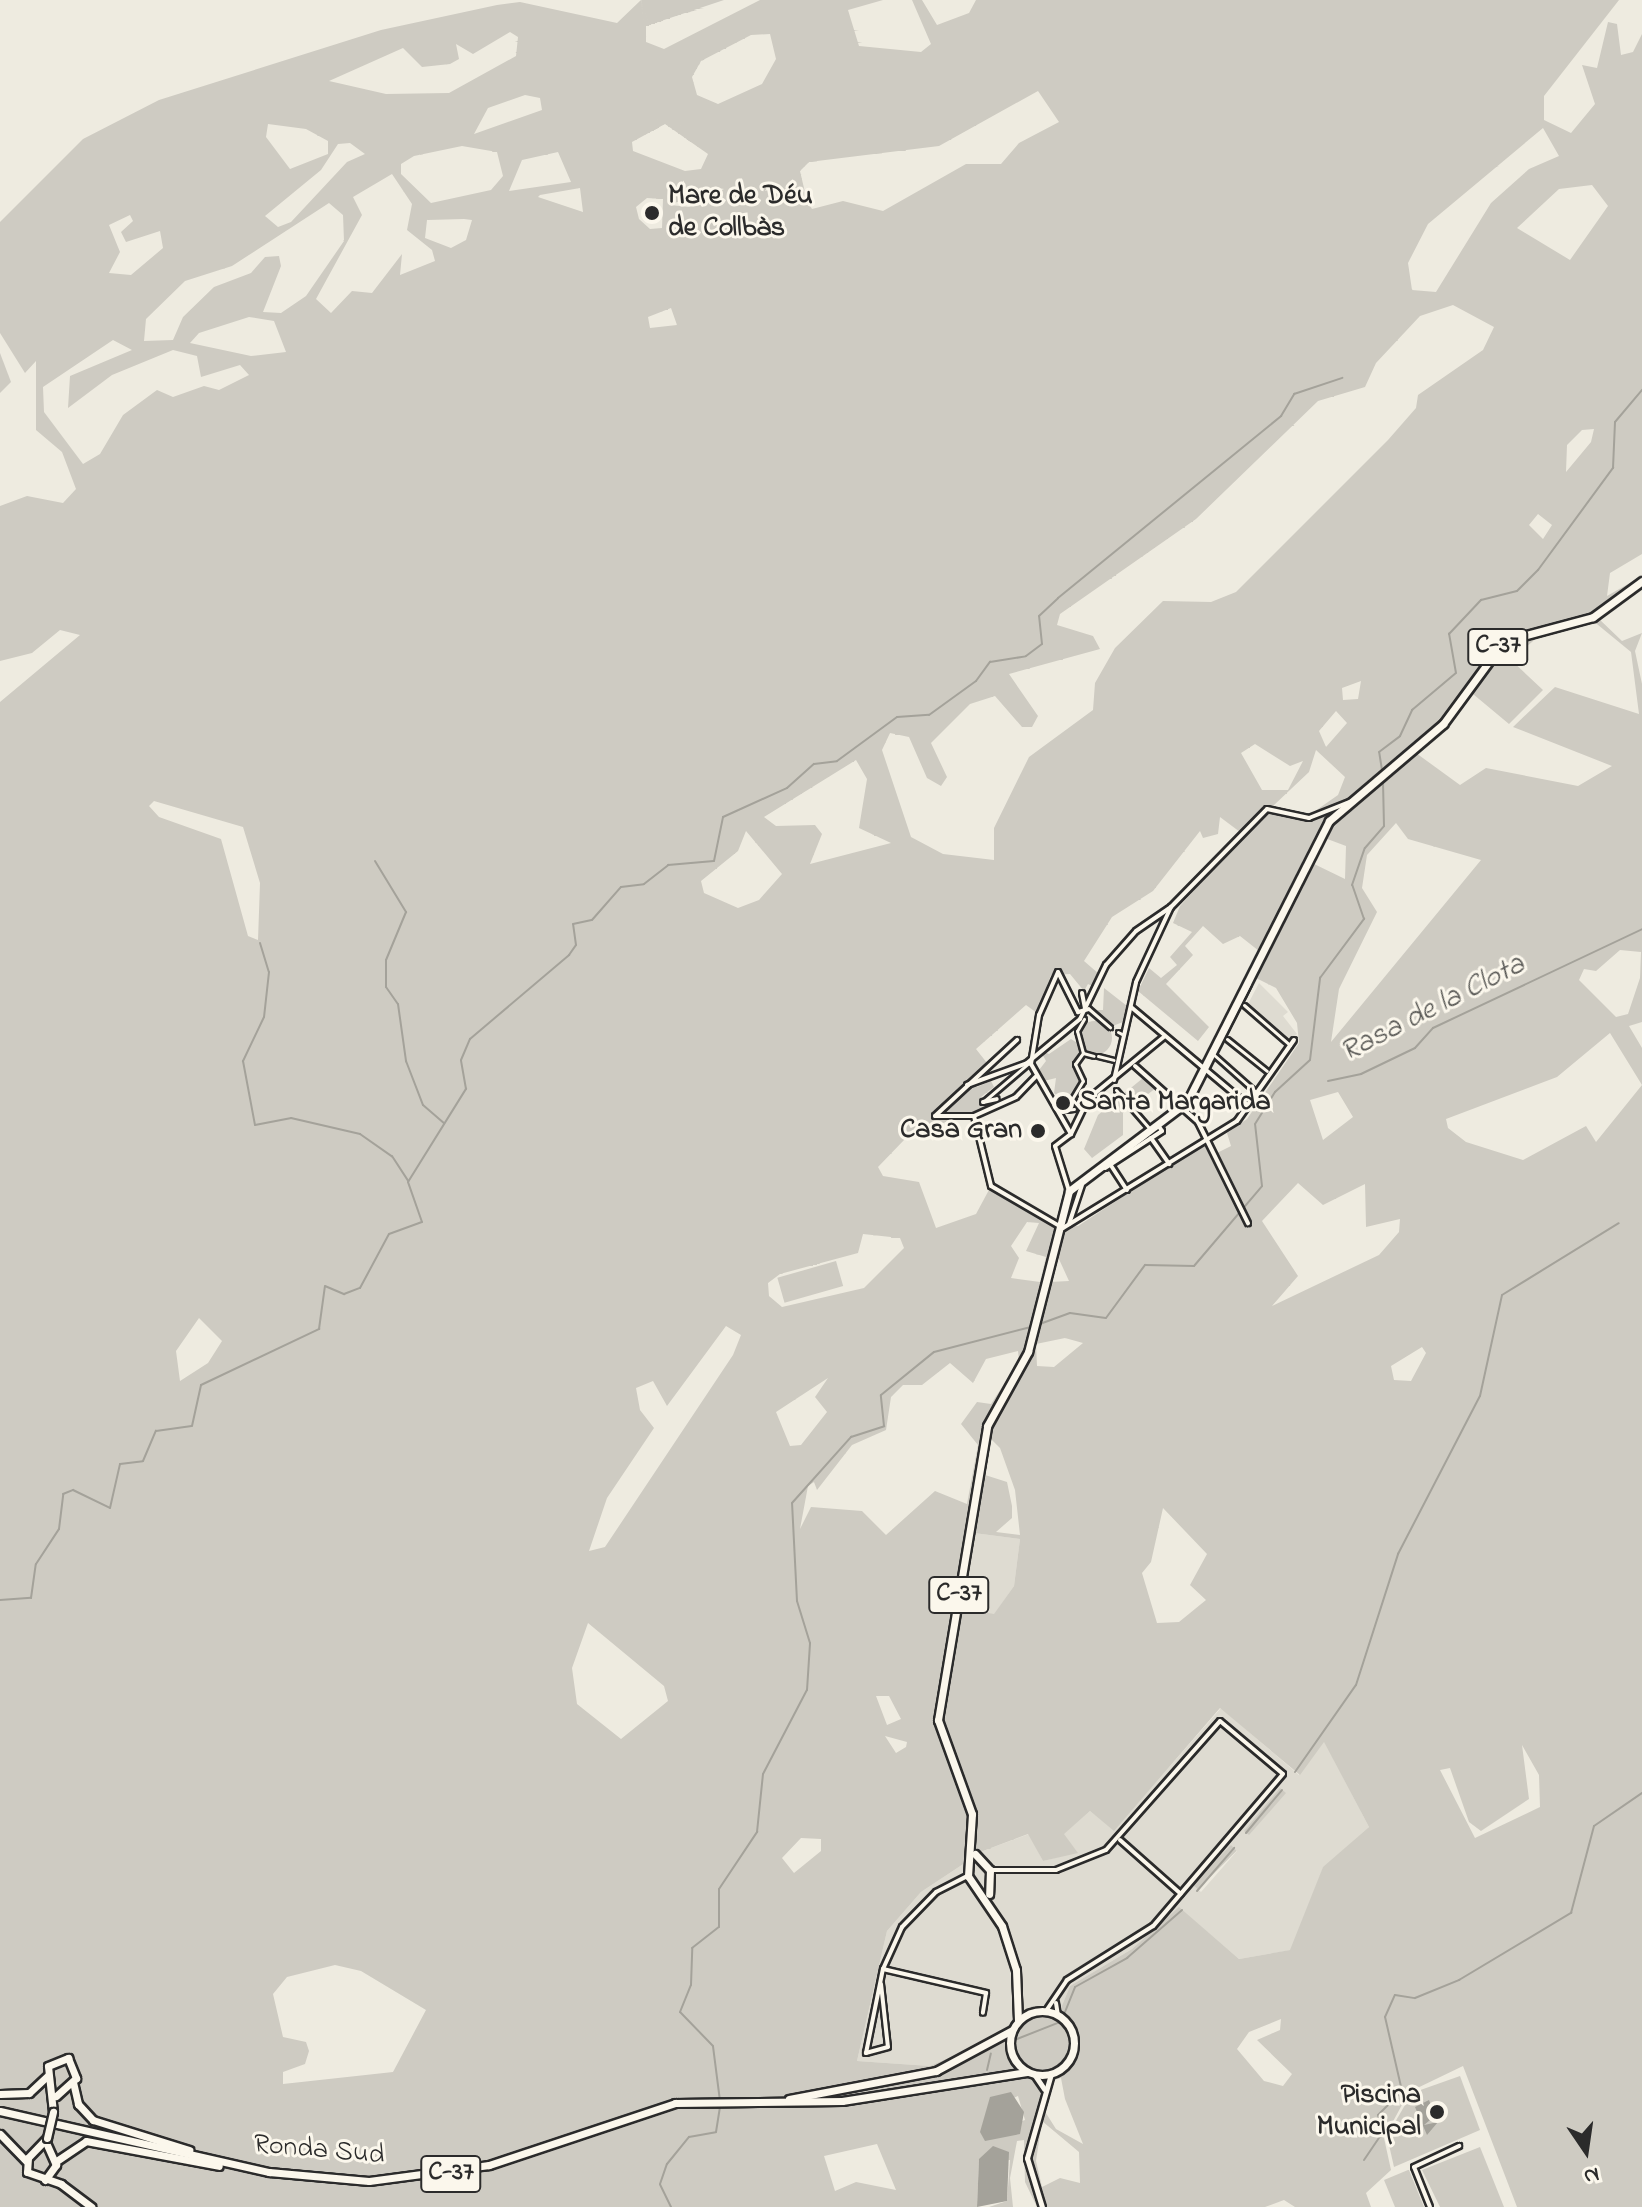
<!DOCTYPE html>
<html>
<head>
<meta charset="utf-8">
<style>
	body { margin:0 }
	#map { position:relative; width:1642px; height:2207px; overflow:hidden; background:#eeebe0; font-family:"Indie Flower",sans-serif }
	div>[style] { position:absolute }
	.built>* { inset:0; background:#dedbd1 }
	.green>* { inset:0; background:#cecbc2; transform-origin:0 0 }
	.round { border-radius:50% }
	.water>* { inset:0; background:#a4a29a }
	.stream>* { height:2px; margin:-1px; padding:0 1px; transform-origin:1px; border-radius:1px; background:#a4a29a }
	.roads { filter:drop-shadow(2px 0 #2b2b2b) drop-shadow(-2px 0 #2b2b2b) drop-shadow(0 2px #2b2b2b) drop-shadow(0 -2px #2b2b2b) }
	.pedestrian>* { height:3px; margin:-1.5px; padding:0 1.5px; transform-origin:1.5px; border-radius:1.5px; background:#fbf7ec }
	.minor>* { height:4px; margin:-2px; padding:0 2px; transform-origin:2px; border-radius:2px; background:#fbf7ec }
	.tertiary>* { height:5px; margin:-2.5px; padding:0 2.5px; transform-origin:2.5px; border-radius:2.5px; background:#fbf7ec }
	.primary>* { height:7px; margin:-3.5px; padding:0 3.5px; transform-origin:3.5px; border-radius:3.5px; background:#fbf7ec }
	.primary>.ring { margin:-3.5px; padding:0; box-sizing:content-box; background:none; border:7px solid #fbf7ec; border-radius:50% }
	.trunk>* { height:7px; margin:-3.5px; padding:0 3.5px; transform-origin:3.5px; border-radius:3.5px; background:#fbf7ec }
	.bridges { filter:drop-shadow(2px 0 #2b2b2b) drop-shadow(-2px 0 #2b2b2b) drop-shadow(0 2px #2b2b2b) drop-shadow(0 -2px #2b2b2b) }
	.primary-bridge>* { height:7px; margin:-3.5px; padding:0 3.5px; transform-origin:3.5px; border-radius:3.5px; background:#fbf7ec }
	.dots>* { width:22px; height:22px; translate:-50% -50%; box-sizing:border-box; border:4px solid #fbf7ec; border-radius:50% }
	span { translate:-50% -50%; white-space:nowrap; text-align:center; line-height:1.15; -webkit-text-stroke:6px #fbf7ec; paint-order:stroke }
	.shield-label span { padding:2px 6px; background:#fbf7ec; border:2px solid; border-radius:6px; -webkit-text-stroke-width:0 }
	.shield-label { font-size:26px; color:#2b2b2b; font-weight:700 }
	.poi-label { font-size:28px; color:#2b2b2b; font-weight:700 }
	.left { translate:0 -50%; text-align:left }
	.right { translate:-100% -50%; text-align:right }
	.street-label { font-size:28px; color:#2b2b2b }
	.water-label { font-size:30px; color:#555552; font-style:italic }
	.north { position:absolute; left:1546px; top:2111px; width:80px; height:80px; -webkit-text-stroke:6px #fbf7ec; paint-order:stroke; rotate:167deg; font-size:22px; font-weight:700; line-height:32px; text-align:center; color:#2b2b2b }
	.north::after { content:''; display:block; margin:auto; width:28px; height:36px; background:#2b2b2b; clip-path:polygon(50% 0,100% 100%,50% 72%,0 100%) }
</style>
</head>
<body>
<div id="map">
	<div class="built">
		<div style="clip-path:polygon(1259px 983px,1288px 1012px,1283px 1016px,1297px 1034px,1288px 1041px,1247px 1006px)"></div>
		<div style="clip-path:polygon(974px 1533px,1020px 1539px,1014px 1586px,994px 1615px,963px 1609px)"></div>
		<div style="clip-path:polygon(evenodd,1221px 1708px,1299px 1775px,1324px 1741px,1369px 1827px,1323px 1868px,1291px 1950px,1239px 1959px,1179px 1908px,1132px 1949px,1070px 1986px,1061px 2008px,1044px 2005px,997px 2036px,930px 2066px,857px 2061px,887px 1931px,921px 1892px,983px 1851px,1029px 1834px,1043px 1861px,1077px 1852px,1063px 1834px,1090px 1811px,1114px 1830px,1221px 1708px,1231px 1846px,1237px 1851px,1201px 1892px,1195px 1887px,1231px 1846px)"></div>
	</div>
	<div class="green">
		<div style="clip-path:polygon(evenodd,641px 0,724px 0,646px 26px,646px 42px,664px 49px,760px 0,883px 0,848px 10px,859px 46px,921px 52px,931px 44px,912px 0,922px 0,937px 25px,969px 13px,976px 0,1619px 0,1544px 96px,1544px 120px,1571px 133px,1595px 104px,1582px 65px,1597px 68px,1608px 22px,1617px 24px,1621px 55px,1633px 52px,1642px 34px,1642px 554px,1610px 573px,1607px 596px,1642px 576px,1642px 583px,1598px 618px,1622px 641px,1642px 633px,1635px 651px,1642px 684px,1642px 1022px,1629px 1026px,1642px 1048px,1642px 2207px,1517px 2207px,1463px 2066px,1409px 2092px,1384px 2138px,1391px 2170px,1366px 2193px,1371px 2207px,1295px 2207px,1284px 2200px,1265px 2207px,1037px 2207px,1025px 2182px,1024px 2140px,1017px 2141px,1010px 2178px,1013px 2207px,989px 2207px,1007px 2201px,1010px 2160px,979px 2159px,977px 2207px,0 2207px,0 702px,80px 635px,60px 630px,32px 653px,0 661px,0 506px,27px 496px,63px 503px,76px 489px,62px 452px,36px 430px,36px 361px,25px 373px,0 333px,0 222px,83px 139px,159px 100px,381px 30px,497px 5px,520px 2px,617px 23px,641px 0,510px 32px,518px 37px,516px 56px,449px 93px,386px 94px,329px 81px,403px 48px,422px 67px,450px 64px,459px 59px,456px 44px,473px 54px,510px 32px,641px 0,770px 34px,776px 59px,762px 84px,718px 104px,697px 95px,692px 77px,701px 61px,751px 35px,770px 34px,641px 0,1038px 91px,1059px 122px,1019px 143px,1001px 164px,966px 164px,883px 211px,843px 201px,812px 209px,807px 201px,800px 171px,809px 162px,939px 146px,1038px 91px,641px 0,525px 95px,540px 98px,542px 110px,474px 134px,488px 108px,525px 95px,641px 0,268px 124px,306px 129px,328px 141px,328px 154px,290px 169px,266px 137px,268px 124px,641px 0,665px 124px,708px 154px,701px 169px,685px 171px,633px 151px,632px 142px,665px 124px,641px 0,1543px 128px,1559px 156px,1529px 169px,1491px 203px,1436px 292px,1412px 290px,1408px 263px,1428px 224px,1543px 128px,641px 0,350px 143px,365px 154px,347px 162px,291px 222px,278px 227px,265px 216px,321px 170px,338px 144px,350px 143px,641px 0,462px 146px,497px 152px,503px 176px,491px 190px,431px 203px,401px 174px,401px 164px,414px 156px,462px 146px,641px 0,558px 152px,571px 182px,509px 191px,522px 160px,558px 152px,641px 0,392px 174px,412px 204px,407px 230px,432px 250px,435px 261px,400px 275px,402px 254px,372px 293px,352px 291px,331px 313px,316px 299px,362px 215px,353px 197px,392px 174px,641px 0,1592px 185px,1608px 206px,1570px 260px,1517px 228px,1559px 189px,1592px 185px,641px 0,713px 187px,724px 189px,689px 207px,670px 205px,713px 187px,641px 0,580px 188px,583px 212px,538px 197px,540px 195px,580px 188px,641px 0,647px 198px,663px 199px,662px 228px,650px 229px,639px 219px,636px 207px,647px 198px,641px 0,329px 203px,343px 215px,344px 241px,306px 296px,281px 313px,263px 312px,281px 266px,279px 256px,265px 257px,251px 273px,214px 287px,183px 317px,173px 340px,144px 341px,146px 319px,185px 281px,232px 266px,329px 203px,641px 0,130px 215px,133px 221px,121px 232px,126px 242px,160px 231px,163px 248px,131px 275px,109px 273px,120px 252px,109px 225px,130px 215px,641px 0,427px 220px,464px 219px,472px 220px,466px 240px,451px 248px,425px 238px,427px 220px,641px 0,1453px 305px,1494px 327px,1483px 350px,1418px 395px,1416px 408px,1388px 440px,1236px 592px,1211px 602px,1163px 601px,1115px 648px,1095px 683px,1093px 710px,1029px 757px,994px 828px,994px 860px,943px 854px,911px 837px,882px 750px,890px 733px,909px 737px,927px 778px,941px 786px,947px 777px,931px 743px,970px 704px,995px 696px,1022px 727px,1032px 727px,1038px 716px,1009px 674px,1100px 649px,1093px 636px,1057px 625px,1060px 614px,1196px 519px,1318px 401px,1365px 387px,1376px 363px,1420px 316px,1453px 305px,641px 0,671px 308px,677px 325px,650px 328px,648px 317px,671px 308px,641px 0,249px 317px,274px 321px,286px 352px,251px 356px,190px 343px,199px 333px,249px 317px,641px 0,113px 340px,132px 350px,70px 376px,68px 408px,112px 375px,173px 350px,197px 356px,201px 377px,240px 365px,249px 375px,219px 390px,204px 386px,173px 397px,157px 390px,123px 415px,100px 454px,83px 464px,44px 412px,43px 387px,113px 340px,641px 0,1594px 429px,1591px 442px,1566px 472px,1567px 445px,1582px 430px,1594px 429px,641px 0,1538px 514px,1552px 525px,1543px 539px,1529px 525px,1538px 514px,641px 0,1592px 620px,1631px 652px,1639px 714px,1555px 687px,1513px 727px,1612px 766px,1578px 786px,1486px 768px,1460px 785px,1416px 753px,1473px 694px,1509px 724px,1543px 690px,1511px 660px,1539px 636px,1592px 620px,641px 0,1361px 681px,1358px 699px,1343px 700px,1342px 688px,1361px 681px,641px 0,1336px 711px,1347px 723px,1326px 747px,1319px 731px,1336px 711px,641px 0,1255px 744px,1290px 766px,1303px 761px,1288px 790px,1262px 790px,1241px 753px,1255px 744px,641px 0,1316px 750px,1345px 777px,1338px 795px,1308px 816px,1273px 806px,1309px 772px,1316px 750px,641px 0,856px 760px,867px 779px,859px 828px,891px 843px,810px 864px,822px 834px,815px 825px,776px 826px,764px 817px,856px 760px,641px 0,154px 801px,243px 827px,260px 883px,258px 940px,248px 936px,221px 839px,159px 817px,149px 806px,154px 801px,641px 0,1220px 817px,1244px 835px,1180px 906px,1173px 923px,1192px 932px,1170px 957px,1177px 965px,1161px 978px,1149px 968px,1138px 991px,1198px 1041px,1209px 1027px,1166px 984px,1193px 955px,1185px 946px,1203px 926px,1223px 944px,1240px 936px,1259px 951px,1248px 974px,1276px 988px,1297px 1023px,1299px 1043px,1247px 1119px,1227px 1133px,1231px 1146px,1211px 1156px,1203px 1144px,1078px 1226px,1053px 1228px,1055px 1222px,991px 1180px,978px 1116px,1000px 1103px,981px 1097px,994px 1087px,991px 1081px,977px 1087px,969px 1078px,987px 1063px,976px 1049px,1026px 1005px,1037px 1013px,1051px 975px,1070px 974px,1084px 991px,1088px 984px,1096px 988px,1099px 974px,1084px 961px,1112px 917px,1153px 891px,1200px 831px,1203px 838px,1218px 834px,1220px 817px,641px 0,1396px 823px,1408px 839px,1481px 860px,1331px 1042px,1339px 989px,1377px 912px,1362px 888px,1367px 855px,1396px 823px,641px 0,746px 831px,782px 874px,759px 900px,738px 908px,704px 893px,701px 881px,738px 851px,746px 831px,641px 0,1322px 837px,1346px 846px,1345px 879px,1310px 862px,1322px 837px,641px 0,1620px 950px,1641px 952px,1640px 978px,1628px 1014px,1616px 1017px,1579px 980px,1584px 969px,1596px 971px,1620px 950px,641px 0,1610px 1033px,1642px 1085px,1596px 1142px,1586px 1126px,1523px 1160px,1466px 1142px,1448px 1128px,1446px 1119px,1557px 1077px,1610px 1033px,641px 0,1338px 1092px,1353px 1117px,1323px 1140px,1310px 1100px,1338px 1092px,641px 0,953px 1119px,971px 1120px,990px 1188px,976px 1214px,936px 1228px,919px 1182px,883px 1176px,878px 1167px,905px 1139px,953px 1119px,641px 0,1298px 1183px,1323px 1205px,1365px 1184px,1366px 1227px,1400px 1219px,1399px 1232px,1379px 1255px,1272px 1306px,1298px 1276px,1262px 1221px,1298px 1183px,641px 0,1027px 1222px,1039px 1223px,1026px 1251px,1046px 1257px,1040px 1282px,1011px 1278px,1019px 1258px,1011px 1246px,1027px 1222px,641px 0,863px 1234px,900px 1238px,904px 1248px,864px 1288px,782px 1307px,769px 1296px,768px 1283px,780px 1274px,858px 1253px,863px 1234px,641px 0,1055px 1257px,1058px 1257px,1069px 1281px,1050px 1282px,1055px 1257px,641px 0,199px 1318px,222px 1341px,208px 1363px,180px 1381px,176px 1351px,199px 1318px,641px 0,726px 1326px,741px 1335px,733px 1355px,605px 1547px,589px 1551px,607px 1498px,654px 1428px,640px 1410px,636px 1388px,653px 1381px,667px 1406px,726px 1326px,641px 0,1065px 1338px,1083px 1343px,1054px 1367px,1037px 1366px,1036px 1344px,1065px 1338px,641px 0,1422px 1347px,1426px 1353px,1411px 1381px,1394px 1380px,1391px 1366px,1422px 1347px,641px 0,1018px 1351px,1019px 1361px,991px 1404px,977px 1402px,961px 1424px,978px 1445px,967px 1504px,935px 1491px,886px 1535px,862px 1511px,811px 1507px,800px 1529px,808px 1486px,814px 1482px,817px 1490px,852px 1445px,886px 1430px,891px 1397px,903px 1385px,922px 1385px,950px 1363px,973px 1383px,986px 1359px,1018px 1351px,641px 0,828px 1378px,815px 1397px,827px 1412px,801px 1445px,790px 1446px,776px 1412px,828px 1378px,641px 0,988px 1436px,1000px 1448px,1015px 1490px,1020px 1535px,996px 1532px,1012px 1518px,1012px 1506px,1007px 1482px,982px 1474px,988px 1436px,641px 0,1163px 1508px,1207px 1554px,1190px 1585px,1206px 1600px,1179px 1622px,1157px 1623px,1142px 1573px,1151px 1562px,1163px 1508px,641px 0,974px 1533px,1020px 1539px,1014px 1586px,994px 1614px,963px 1609px,974px 1533px,641px 0,588px 1623px,664px 1686px,668px 1701px,621px 1739px,577px 1704px,572px 1668px,588px 1623px,641px 0,876px 1696px,889px 1696px,901px 1719px,887px 1725px,876px 1696px,641px 0,1220px 1708px,1300px 1775px,1324px 1742px,1369px 1827px,1323px 1867px,1290px 1950px,1239px 1959px,1179px 1907px,1132px 1949px,1070px 1986px,1061px 2008px,1032px 2006px,997px 2036px,930px 2066px,857px 2061px,887px 1931px,921px 1892px,983px 1851px,1028px 1834px,1043px 1861px,1078px 1853px,1064px 1834px,1090px 1811px,1114px 1831px,1220px 1708px,641px 0,885px 1736px,907px 1742px,906px 1747px,896px 1753px,885px 1736px,641px 0,1522px 1745px,1539px 1775px,1540px 1807px,1475px 1838px,1440px 1770px,1450px 1768px,1469px 1822px,1481px 1831px,1529px 1799px,1522px 1745px,641px 0,801px 1838px,821px 1839px,821px 1851px,794px 1873px,782px 1858px,801px 1838px,641px 0,335px 1965px,361px 1971px,426px 2010px,393px 2072px,283px 2084px,283px 2072px,305px 2064px,309px 2051px,306px 2042px,283px 2037px,273px 1994px,287px 1977px,335px 1965px,641px 0,1281px 2019px,1280px 2030px,1257px 2040px,1292px 2074px,1283px 2086px,1264px 2081px,1237px 2049px,1249px 2032px,1281px 2019px,641px 0,1061px 2078px,1065px 2099px,1083px 2144px,1056px 2129px,1044px 2110px,1050px 2081px,1061px 2078px,641px 0,1018px 2096px,1025px 2120px,984px 2135px,990px 2108px,1018px 2096px,641px 0,1042px 2121px,1079px 2152px,1080px 2183px,1060px 2178px,1042px 2187px,1036px 2161px,1042px 2121px,641px 0,877px 2144px,896px 2190px,856px 2182px,835px 2191px,824px 2156px,877px 2144px)"></div>
		<div style="clip-path:polygon(0 353px,11px 382px,0 393px)"></div>
		<div style="clip-path:polygon(1104px 988px,1127px 1006px,1123px 1022px,1110px 1027px,1092px 1010px,1103px 1010px)"></div>
		<div class="round" style="left:1078px;top:1021px;width:34px;height:34px"></div>
		<div style="clip-path:polygon(1071px 1039px,1082px 1046px,1073px 1063px,1082px 1084px,1072px 1108px,1054px 1093px,1056px 1078px,1040px 1082px,1036px 1074px,1046px 1061px,1040px 1050px,1049px 1054px)"></div>
		<div style="clip-path:polygon(1143px 1078px,1156px 1088px,1123px 1113px,1123px 1135px,1092px 1158px,1084px 1149px,1098px 1115px)"></div>
		<div style="left:836px;top:1261px;width:26px;height:61px;rotate:74deg"></div>
		<div style="clip-path:polygon(1280px 1788px,1286px 1793px,1249px 1835px,1244px 1831px)"></div>
		<div style="left:1231px;top:1845px;width:8px;height:55px;rotate:45deg"></div>
		<div style="clip-path:polygon(1460px 2076px,1480px 2130px,1394px 2167px,1387px 2136px,1412px 2093px)"></div>
		<div style="clip-path:polygon(1480px 2147px,1504px 2207px,1440px 2207px,1422px 2170px)"></div>
		<div style="clip-path:polygon(1408px 2170px,1409px 2170px,1424px 2207px,1395px 2207px,1384px 2180px)"></div>
	</div>
	<div class="water">
		<div style="clip-path:polygon(1011px 2092px,1024px 2112px,1020px 2134px,985px 2141px,980px 2132px,990px 2097px)"></div>
		<div style="clip-path:polygon(1429px 2100px,1435px 2116px,1424px 2125px,1438px 2122px,1427px 2135px,1415px 2107px)"></div>
		<div style="clip-path:polygon(993px 2146px,1009px 2152px,1007px 2201px,977px 2207px,979px 2159px)"></div>
	</div>
	<div class="stream">
		<div style="left:1382px;top:770px;width:18px;rotate:-99deg"></div>
		<div style="left:1379px;top:752px;width:26px;rotate:-37deg"></div>
		<div style="left:1400px;top:736px;width:29px;rotate:-65deg"></div>
		<div style="left:1412px;top:710px;width:57px;rotate:-40.1deg"></div>
		<div style="left:1456px;top:673px;width:40px;rotate:-100deg"></div>
		<div style="left:1449px;top:634px;width:47px;rotate:-46.7deg"></div>
		<div style="left:1481px;top:600px;width:37px;rotate:-14deg"></div>
		<div style="left:1517px;top:591px;width:30px;rotate:-45deg"></div>
		<div style="left:1538px;top:570px;width:127px;rotate:-53.7deg"></div>
		<div style="left:1613px;top:468px;width:46px;rotate:-87.5deg"></div>
		<div style="left:1615px;top:422px;width:42px;rotate:-49.8deg"></div>
		<div style="left:375px;top:861px;width:60px;rotate:58.7deg"></div>
		<div style="left:406px;top:912px;width:52px;rotate:112.6deg"></div>
		<div style="left:386px;top:960px;width:27px;rotate:90deg"></div>
		<div style="left:386px;top:987px;width:21px;rotate:55deg"></div>
		<div style="left:398px;top:1004px;width:58px;rotate:82deg"></div>
		<div style="left:406px;top:1061px;width:47px;rotate:68.9deg"></div>
		<div style="left:423px;top:1105px;width:28px;rotate:41deg"></div>
		<div style="left:260px;top:943px;width:30px;rotate:73deg"></div>
		<div style="left:269px;top:972px;width:45px;rotate:96.3deg"></div>
		<div style="left:264px;top:1017px;width:49px;rotate:115.5deg"></div>
		<div style="left:243px;top:1061px;width:65px;rotate:79.4deg"></div>
		<div style="left:255px;top:1125px;width:37px;rotate:-11deg"></div>
		<div style="left:291px;top:1118px;width:71px;rotate:13.1deg"></div>
		<div style="left:360px;top:1134px;width:39px;rotate:35deg"></div>
		<div style="left:392px;top:1156px;width:30px;rotate:57deg"></div>
		<div style="left:1328px;top:1081px;width:34px;rotate:-12deg"></div>
		<div style="left:1361px;top:1074px;width:60px;rotate:-25.7deg"></div>
		<div style="left:1415px;top:1048px;width:27px;rotate:-48deg"></div>
		<div style="left:1433px;top:1028px;width:231px;rotate:-25.3deg"></div>
		<div style="left:1037px;top:1325px;width:35px;rotate:-20deg"></div>
		<div style="left:1070px;top:1313px;width:36px;rotate:8deg"></div>
		<div style="left:1106px;top:1318px;width:66px;rotate:-53.7deg"></div>
		<div style="left:1145px;top:1265px;width:49px;rotate:1.2deg"></div>
		<div style="left:1194px;top:1266px;width:105px;rotate:-49.6deg"></div>
		<div style="left:1262px;top:1186px;width:62px;rotate:-96.4deg"></div>
		<div style="left:1255px;top:1124px;width:38px;rotate:-58deg"></div>
		<div style="left:1275px;top:1092px;width:47px;rotate:-42.4deg"></div>
		<div style="left:1310px;top:1060px;width:83px;rotate:-83deg"></div>
		<div style="left:1320px;top:978px;width:74px;rotate:-53.3deg"></div>
		<div style="left:1364px;top:919px;width:36px;rotate:-109deg"></div>
		<div style="left:1352px;top:885px;width:39px;rotate:-71deg"></div>
		<div style="left:1365px;top:848px;width:29px;rotate:-49deg"></div>
		<div style="left:1384px;top:826px;width:45px;rotate:-91.3deg"></div>
		<div style="left:0;top:1600px;width:31px;rotate:-4deg"></div>
		<div style="left:31px;top:1598px;width:34px;rotate:-82deg"></div>
		<div style="left:36px;top:1564px;width:42px;rotate:-56.7deg"></div>
		<div style="left:59px;top:1529px;width:35px;rotate:-83deg"></div>
		<div style="left:63px;top:1494px;width:11px;rotate:-22deg"></div>
		<div style="left:73px;top:1490px;width:41px;rotate:25.9deg"></div>
		<div style="left:110px;top:1508px;width:45px;rotate:-77.2deg"></div>
		<div style="left:120px;top:1464px;width:23px;rotate:-7deg"></div>
		<div style="left:143px;top:1461px;width:33px;rotate:-67deg"></div>
		<div style="left:156px;top:1431px;width:36px;rotate:-8deg"></div>
		<div style="left:192px;top:1426px;width:42px;rotate:-77.6deg"></div>
		<div style="left:201px;top:1385px;width:131px;rotate:-25.4deg"></div>
		<div style="left:319px;top:1329px;width:43px;rotate:-82.1deg"></div>
		<div style="left:325px;top:1286px;width:21px;rotate:23deg"></div>
		<div style="left:344px;top:1294px;width:17px;rotate:-21deg"></div>
		<div style="left:360px;top:1288px;width:61px;rotate:-61.8deg"></div>
		<div style="left:389px;top:1234px;width:35px;rotate:-20deg"></div>
		<div style="left:422px;top:1222px;width:42px;rotate:-109.3deg"></div>
		<div style="left:408px;top:1182px;width:110px;rotate:-58.1deg"></div>
		<div style="left:466px;top:1089px;width:29px;rotate:-100deg"></div>
		<div style="left:461px;top:1060px;width:23px;rotate:-67deg"></div>
		<div style="left:470px;top:1039px;width:130px;rotate:-40.3deg"></div>
		<div style="left:569px;top:955px;width:12px;rotate:-55deg"></div>
		<div style="left:576px;top:945px;width:21px;rotate:-98deg"></div>
		<div style="left:573px;top:924px;width:19px;rotate:-12deg"></div>
		<div style="left:592px;top:920px;width:44px;rotate:-48.7deg"></div>
		<div style="left:621px;top:887px;width:23px;rotate:-7deg"></div>
		<div style="left:644px;top:884px;width:31px;rotate:-38deg"></div>
		<div style="left:668px;top:865px;width:46px;rotate:-5deg"></div>
		<div style="left:714px;top:861px;width:45px;rotate:-78.4deg"></div>
		<div style="left:723px;top:817px;width:70px;rotate:-24.4deg"></div>
		<div style="left:787px;top:788px;width:36px;rotate:-42deg"></div>
		<div style="left:814px;top:764px;width:23px;rotate:-7deg"></div>
		<div style="left:837px;top:761px;width:74px;rotate:-36.3deg"></div>
		<div style="left:897px;top:717px;width:32px;rotate:-4deg"></div>
		<div style="left:929px;top:715px;width:58px;rotate:-35.9deg"></div>
		<div style="left:976px;top:681px;width:24px;rotate:-54deg"></div>
		<div style="left:990px;top:662px;width:36px;rotate:-9deg"></div>
		<div style="left:1026px;top:656px;width:20px;rotate:-37deg"></div>
		<div style="left:1042px;top:644px;width:28px;rotate:-96deg"></div>
		<div style="left:1039px;top:616px;width:26px;rotate:-43deg"></div>
		<div style="left:1058px;top:598px;width:288px;rotate:-39.2deg"></div>
		<div style="left:1281px;top:416px;width:26px;rotate:-59deg"></div>
		<div style="left:1294px;top:394px;width:51px;rotate:-18.4deg"></div>
		<div style="left:1295px;top:1772px;width:106px;rotate:-55deg"></div>
		<div style="left:1356px;top:1685px;width:138px;rotate:-72.2deg"></div>
		<div style="left:1398px;top:1554px;width:178px;rotate:-62.6deg"></div>
		<div style="left:1480px;top:1396px;width:103px;rotate:-77.7deg"></div>
		<div style="left:1502px;top:1295px;width:137px;rotate:-31.6deg"></div>
		<div style="left:1246px;top:1833px;width:56px;rotate:-50.1deg"></div>
		<div style="left:1197px;top:1891px;width:57px;rotate:-49.3deg"></div>
		<div style="left:1065px;top:2012px;width:27px;rotate:-68deg"></div>
		<div style="left:1075px;top:1987px;width:60px;rotate:-29.1deg"></div>
		<div style="left:1127px;top:1958px;width:73px;rotate:-41.1deg"></div>
		<div style="left:1017px;top:2039px;width:46px;rotate:-21.6deg"></div>
		<div style="left:987px;top:2070px;width:17px;rotate:-77deg"></div>
		<div style="left:720px;top:2101px;width:55px;rotate:-97.3deg"></div>
		<div style="left:713px;top:2046px;width:47px;rotate:-134.1deg"></div>
		<div style="left:680px;top:2012px;width:29px;rotate:-68deg"></div>
		<div style="left:691px;top:1985px;width:37px;rotate:-88deg"></div>
		<div style="left:692px;top:1948px;width:34px;rotate:-38deg"></div>
		<div style="left:719px;top:1927px;width:38px;rotate:-90deg"></div>
		<div style="left:719px;top:1889px;width:69px;rotate:-56.3deg"></div>
		<div style="left:757px;top:1832px;width:58px;rotate:-84.1deg"></div>
		<div style="left:763px;top:1774px;width:95px;rotate:-62.4deg"></div>
		<div style="left:807px;top:1690px;width:47px;rotate:-86.3deg"></div>
		<div style="left:810px;top:1643px;width:44px;rotate:-107.2deg"></div>
		<div style="left:797px;top:1601px;width:98px;rotate:-92.9deg"></div>
		<div style="left:792px;top:1503px;width:89px;rotate:-48.2deg"></div>
		<div style="left:851px;top:1437px;width:35px;rotate:-18deg"></div>
		<div style="left:884px;top:1426px;width:31px;rotate:-96deg"></div>
		<div style="left:881px;top:1395px;width:68px;rotate:-39.1deg"></div>
		<div style="left:934px;top:1352px;width:100px;rotate:-14.5deg"></div>
		<div style="left:1364px;top:2160px;width:29px;rotate:-56deg"></div>
		<div style="left:1380px;top:2136px;width:21px;rotate:-95deg"></div>
		<div style="left:1378px;top:2115px;width:34px;rotate:-45deg"></div>
		<div style="left:1402px;top:2091px;width:76px;rotate:-102.9deg"></div>
		<div style="left:1385px;top:2017px;width:24px;rotate:-66deg"></div>
		<div style="left:1395px;top:1995px;width:20px;rotate:9deg"></div>
		<div style="left:1415px;top:1998px;width:48px;rotate:-22.2deg"></div>
		<div style="left:1459px;top:1980px;width:131px;rotate:-30.9deg"></div>
		<div style="left:1571px;top:1913px;width:90px;rotate:-75.2deg"></div>
		<div style="left:1594px;top:1826px;width:58px;rotate:-34.5deg"></div>
		<div style="left:671px;top:2207px;width:25px;rotate:-116deg"></div>
		<div style="left:660px;top:2184px;width:21px;rotate:-71deg"></div>
		<div style="left:667px;top:2164px;width:35px;rotate:-51deg"></div>
		<div style="left:689px;top:2137px;width:27px;rotate:-10deg"></div>
		<div style="left:716px;top:2132px;width:25px;rotate:-81deg"></div>
	</div>
	<div class="roads">
		<div class="pedestrian">
			<div style="left:1244px;top:1005px;width:61px;rotate:41deg"></div>
			<div style="left:1089px;top:1009px;width:28px;rotate:41deg"></div>
			<div style="left:1118px;top:1032px;width:4px;rotate:27deg"></div>
			<div style="left:1227px;top:1039px;width:51px;rotate:38.7deg"></div>
			<div style="left:1083px;top:1053px;width:11px;rotate:15deg"></div>
			<div style="left:1213px;top:1054px;width:60px;rotate:41.6deg"></div>
			<div style="left:1098px;top:1056px;width:16px;rotate:14deg"></div>
			<div style="left:1116px;top:1090px;width:52px;rotate:48.9deg"></div>
			<div style="left:983px;top:1102px;width:63px;rotate:-40.5deg"></div>
			<div style="left:1080px;top:1108px;width:12px;rotate:-132deg"></div>
			<div style="left:1072px;top:1099px;width:21px;rotate:-59deg"></div>
			<div style="left:1083px;top:1081px;width:19px;rotate:-115deg"></div>
			<div style="left:1075px;top:1064px;width:14px;rotate:-54deg"></div>
			<div style="left:1083px;top:1053px;width:23px;rotate:-105deg"></div>
			<div style="left:1077px;top:1031px;width:14px;rotate:-60deg"></div>
			<div style="left:1064px;top:1110px;width:10px;rotate:-6deg"></div>
		</div>
		<div class="minor">
			<div style="left:1058px;top:972px;width:47px;rotate:113.8deg"></div>
			<div style="left:1039px;top:1015px;width:50px;rotate:99.3deg"></div>
			<div style="left:1031px;top:1064px;width:81px;rotate:60.3deg"></div>
			<div style="left:1058px;top:972px;width:45px;rotate:63.4deg"></div>
			<div style="left:1078px;top:1012px;width:11px;rotate:-15deg"></div>
			<div style="left:1082px;top:993px;width:16px;rotate:79deg"></div>
			<div style="left:1131px;top:1007px;width:154px;rotate:40deg"></div>
			<div style="left:1214px;top:1052px;width:76px;rotate:-62.8deg"></div>
			<div style="left:1135px;top:1066px;width:84px;rotate:41.6deg"></div>
			<div style="left:1198px;top:1122px;width:113px;rotate:63.7deg"></div>
			<div style="left:1114px;top:1080px;width:100px;rotate:-77.3deg"></div>
			<div style="left:1136px;top:982px;width:83px;rotate:-65deg"></div>
			<div style="left:967px;top:1085px;width:64px;rotate:-20.1deg"></div>
			<div style="left:1027px;top:1063px;width:69px;rotate:-39.7deg"></div>
			<div style="left:1080px;top:1019px;width:60px;rotate:-64.3deg"></div>
			<div style="left:1106px;top:965px;width:45px;rotate:-48.6deg"></div>
			<div style="left:1136px;top:931px;width:42px;rotate:-34.4deg"></div>
			<div style="left:1171px;top:907px;width:137px;rotate:-45.6deg"></div>
			<div style="left:1267px;top:809px;width:43px;rotate:12.1deg"></div>
			<div style="left:1309px;top:818px;width:46px;rotate:-21.6deg"></div>
			<div style="left:983px;top:1102px;width:14px;rotate:-12deg"></div>
			<div style="left:935px;top:1116px;width:39px"></div>
			<div style="left:974px;top:1116px;width:72px;rotate:76.3deg"></div>
			<div style="left:991px;top:1186px;width:83px;rotate:30.3deg"></div>
			<div style="left:1063px;top:1228px;width:204px;rotate:-31.6deg"></div>
			<div style="left:1237px;top:1121px;width:99px;rotate:-54.9deg"></div>
			<div style="left:935px;top:1116px;width:112px;rotate:-42.8deg"></div>
			<div style="left:974px;top:1116px;width:46px;rotate:-24.3deg"></div>
			<div style="left:1016px;top:1097px;width:28px;rotate:-46deg"></div>
			<div style="left:1151px;top:1138px;width:32px;rotate:55deg"></div>
			<div style="left:1110px;top:1164px;width:31px;rotate:57deg"></div>
			<div style="left:1105px;top:1168px;width:68px;rotate:-33deg"></div>
			<div style="left:1162px;top:1131px;width:7px;rotate:-124deg"></div>
			<div style="left:1069px;top:1191px;width:47px;rotate:-107.3deg"></div>
			<div style="left:1055px;top:1146px;width:20px;rotate:-37deg"></div>
			<div style="left:1071px;top:1134px;width:39px;rotate:-64deg"></div>
			<div style="left:1088px;top:1099px;width:99px;rotate:-39.3deg"></div>
			<div style="left:1069px;top:1224px;width:41px;rotate:-71.6deg"></div>
			<div style="left:1120px;top:1840px;width:81px;rotate:41.5deg"></div>
			<div style="left:990px;top:1870px;width:66px"></div>
			<div style="left:1056px;top:1870px;width:54px;rotate:-21.8deg"></div>
			<div style="left:1106px;top:1850px;width:172px;rotate:-48.5deg"></div>
			<div style="left:1220px;top:1721px;width:82px;rotate:40.1deg"></div>
			<div style="left:1283px;top:1774px;width:200px;rotate:130.5deg"></div>
			<div style="left:1153px;top:1926px;width:102px;rotate:147.9deg"></div>
			<div style="left:1067px;top:1980px;width:37px;rotate:124deg"></div>
			<div style="left:883px;top:1969px;width:106px;rotate:13.1deg"></div>
			<div style="left:986px;top:1993px;width:20px;rotate:99deg"></div>
			<div style="left:881px;top:1984px;width:63px;rotate:83.7deg"></div>
			<div style="left:888px;top:2047px;width:23px;rotate:165deg"></div>
			<div style="left:866px;top:2053px;width:86px;rotate:-78.6deg"></div>
			<div style="left:883px;top:1969px;width:46px;rotate:-65.7deg"></div>
			<div style="left:902px;top:1927px;width:49px;rotate:-45.8deg"></div>
			<div style="left:936px;top:1892px;width:36px;rotate:-27deg"></div>
			<div style="left:1056px;top:2003px;width:12px;rotate:81deg"></div>
			<div style="left:1430px;top:2207px;width:43px;rotate:-111.8deg"></div>
			<div style="left:1414px;top:2167px;width:50px;rotate:-25deg"></div>
		</div>
		<div class="tertiary">
			<div style="left:1034px;top:2074px;width:18px;rotate:56deg"></div>
			<div style="left:1042px;top:2207px;width:51px;rotate:-107deg"></div>
			<div style="left:1027px;top:2158px;width:87px;rotate:-74.1deg"></div>
		</div>
		<div class="primary">
			<div style="left:975px;top:1854px;width:22px;rotate:47deg"></div>
			<div style="left:990px;top:1870px;width:24px;rotate:92deg"></div>
			<div class="ring" style="left:1010px;top:2011px;width:57px;height:57px"></div>
			<div style="left:1018px;top:2020px;width:50px;rotate:-92.3deg"></div>
			<div style="left:1016px;top:1970px;width:46px;rotate:-107.7deg"></div>
			<div style="left:1002px;top:1926px;width:60px;rotate:-124.2deg"></div>
			<div style="left:968px;top:1876px;width:62px;rotate:-86.3deg"></div>
			<div style="left:972px;top:1814px;width:100px;rotate:-109.9deg"></div>
			<div style="left:938px;top:1720px;width:298px;rotate:-80.5deg"></div>
			<div style="left:987px;top:1426px;width:85px;rotate:-61deg"></div>
			<div style="left:1028px;top:1352px;width:166px;rotate:-75.7deg"></div>
			<div style="left:1069px;top:1191px;width:148px;rotate:-37deg"></div>
			<div style="left:1187px;top:1102px;width:315px;rotate:-63.2deg"></div>
			<div style="left:1329px;top:821px;width:150px;rotate:-40.4deg"></div>
			<div style="left:1443px;top:724px;width:103px;rotate:-53.7deg"></div>
			<div style="left:1504px;top:641px;width:92px;rotate:-15.1deg"></div>
			<div style="left:1593px;top:617px;width:61px;rotate:-36.3deg"></div>
			<div style="left:53px;top:2112px;width:46px;rotate:-96.2deg"></div>
			<div style="left:48px;top:2066px;width:22px;rotate:-22deg"></div>
			<div style="left:68px;top:2058px;width:22px;rotate:68deg"></div>
			<div style="left:76px;top:2078px;width:27px;rotate:138deg"></div>
			<div style="left:47px;top:2138px;width:28px;rotate:134deg"></div>
			<div style="left:28px;top:2158px;width:14px;rotate:94deg"></div>
			<div style="left:27px;top:2172px;width:36px;rotate:19deg"></div>
			<div style="left:61px;top:2184px;width:38px;rotate:37deg"></div>
			<div style="left:45px;top:2180px;width:19px;rotate:-54deg"></div>
			<div style="left:56px;top:2165px;width:24px;rotate:-114deg"></div>
		</div>
		<div class="trunk">
			<div style="left:73px;top:2082px;width:23px;rotate:77deg"></div>
			<div style="left:78px;top:2104px;width:22px;rotate:47deg"></div>
			<div style="left:93px;top:2120px;width:101px;rotate:17.4deg"></div>
			<div style="left:0;top:2094px;width:29px;rotate:-2deg"></div>
			<div style="left:29px;top:2093px;width:26px;rotate:-43deg"></div>
			<div style="left:789px;top:2099px;width:150px;rotate:-10.8deg"></div>
			<div style="left:936px;top:2071px;width:86px;rotate:-28.3deg"></div>
			<div style="left:0;top:2111px;width:276px;rotate:12.8deg"></div>
			<div style="left:269px;top:2172px;width:100px;rotate:5.1deg"></div>
			<div style="left:369px;top:2181px;width:121px;rotate:-7.6deg"></div>
			<div style="left:489px;top:2165px;width:196px;rotate:-18.4deg"></div>
			<div style="left:675px;top:2103px;width:167px;rotate:-0.7deg"></div>
			<div style="left:842px;top:2101px;width:187px;rotate:-8.9deg"></div>
			<div style="left:0;top:2134px;width:37px;rotate:46deg"></div>
			<div style="left:55px;top:2162px;width:37px;rotate:-34deg"></div>
			<div style="left:86px;top:2141px;width:135px;rotate:10.6deg"></div>
		</div>
	</div>
	<div class="bridges">
		<div class="primary-bridge">
			<div style="left:47px;top:2138px;width:27px;rotate:-77deg"></div>
		</div>
	</div>
	<div class="dots">
		<div style="left:652px;top:213px;background:#2b2b2b"></div>
		<div style="left:1063px;top:1103px;background:#2b2b2b"></div>
		<div style="left:1038px;top:1131px;background:#2b2b2b"></div>
		<div style="left:1437px;top:2112px;background:#2b2b2b"></div>
	</div>
	<div class="shield-label">
		<span style="left:1498px;top:647px">C-37</span>
		<span style="left:959px;top:1595px">C-37</span>
		<span style="left:451px;top:2174px">C-37</span>
	</div>
	<div class="poi-label">
		<span class="left" style="left:668px;top:213px">Mare de Déu<br>de Collbàs</span>
		<span class="left" style="left:1079px;top:1103px">Santa Margarida</span>
		<span class="right" style="left:1022px;top:1131px">Casa Gran</span>
		<span class="right" style="left:1421px;top:2112px">Piscina<br>Municipal</span>
	</div>
	<div class="street-label">
		<span style="left:319px;top:2151px;rotate:5deg">Ronda Sud</span>
	</div>
	<div class="water-label">
		<span style="left:1433px;top:1009px;rotate:-27deg">Rasa de la Clota</span>
	</div>
	<div class="north">N</div>
</div>
</body>
</html>
